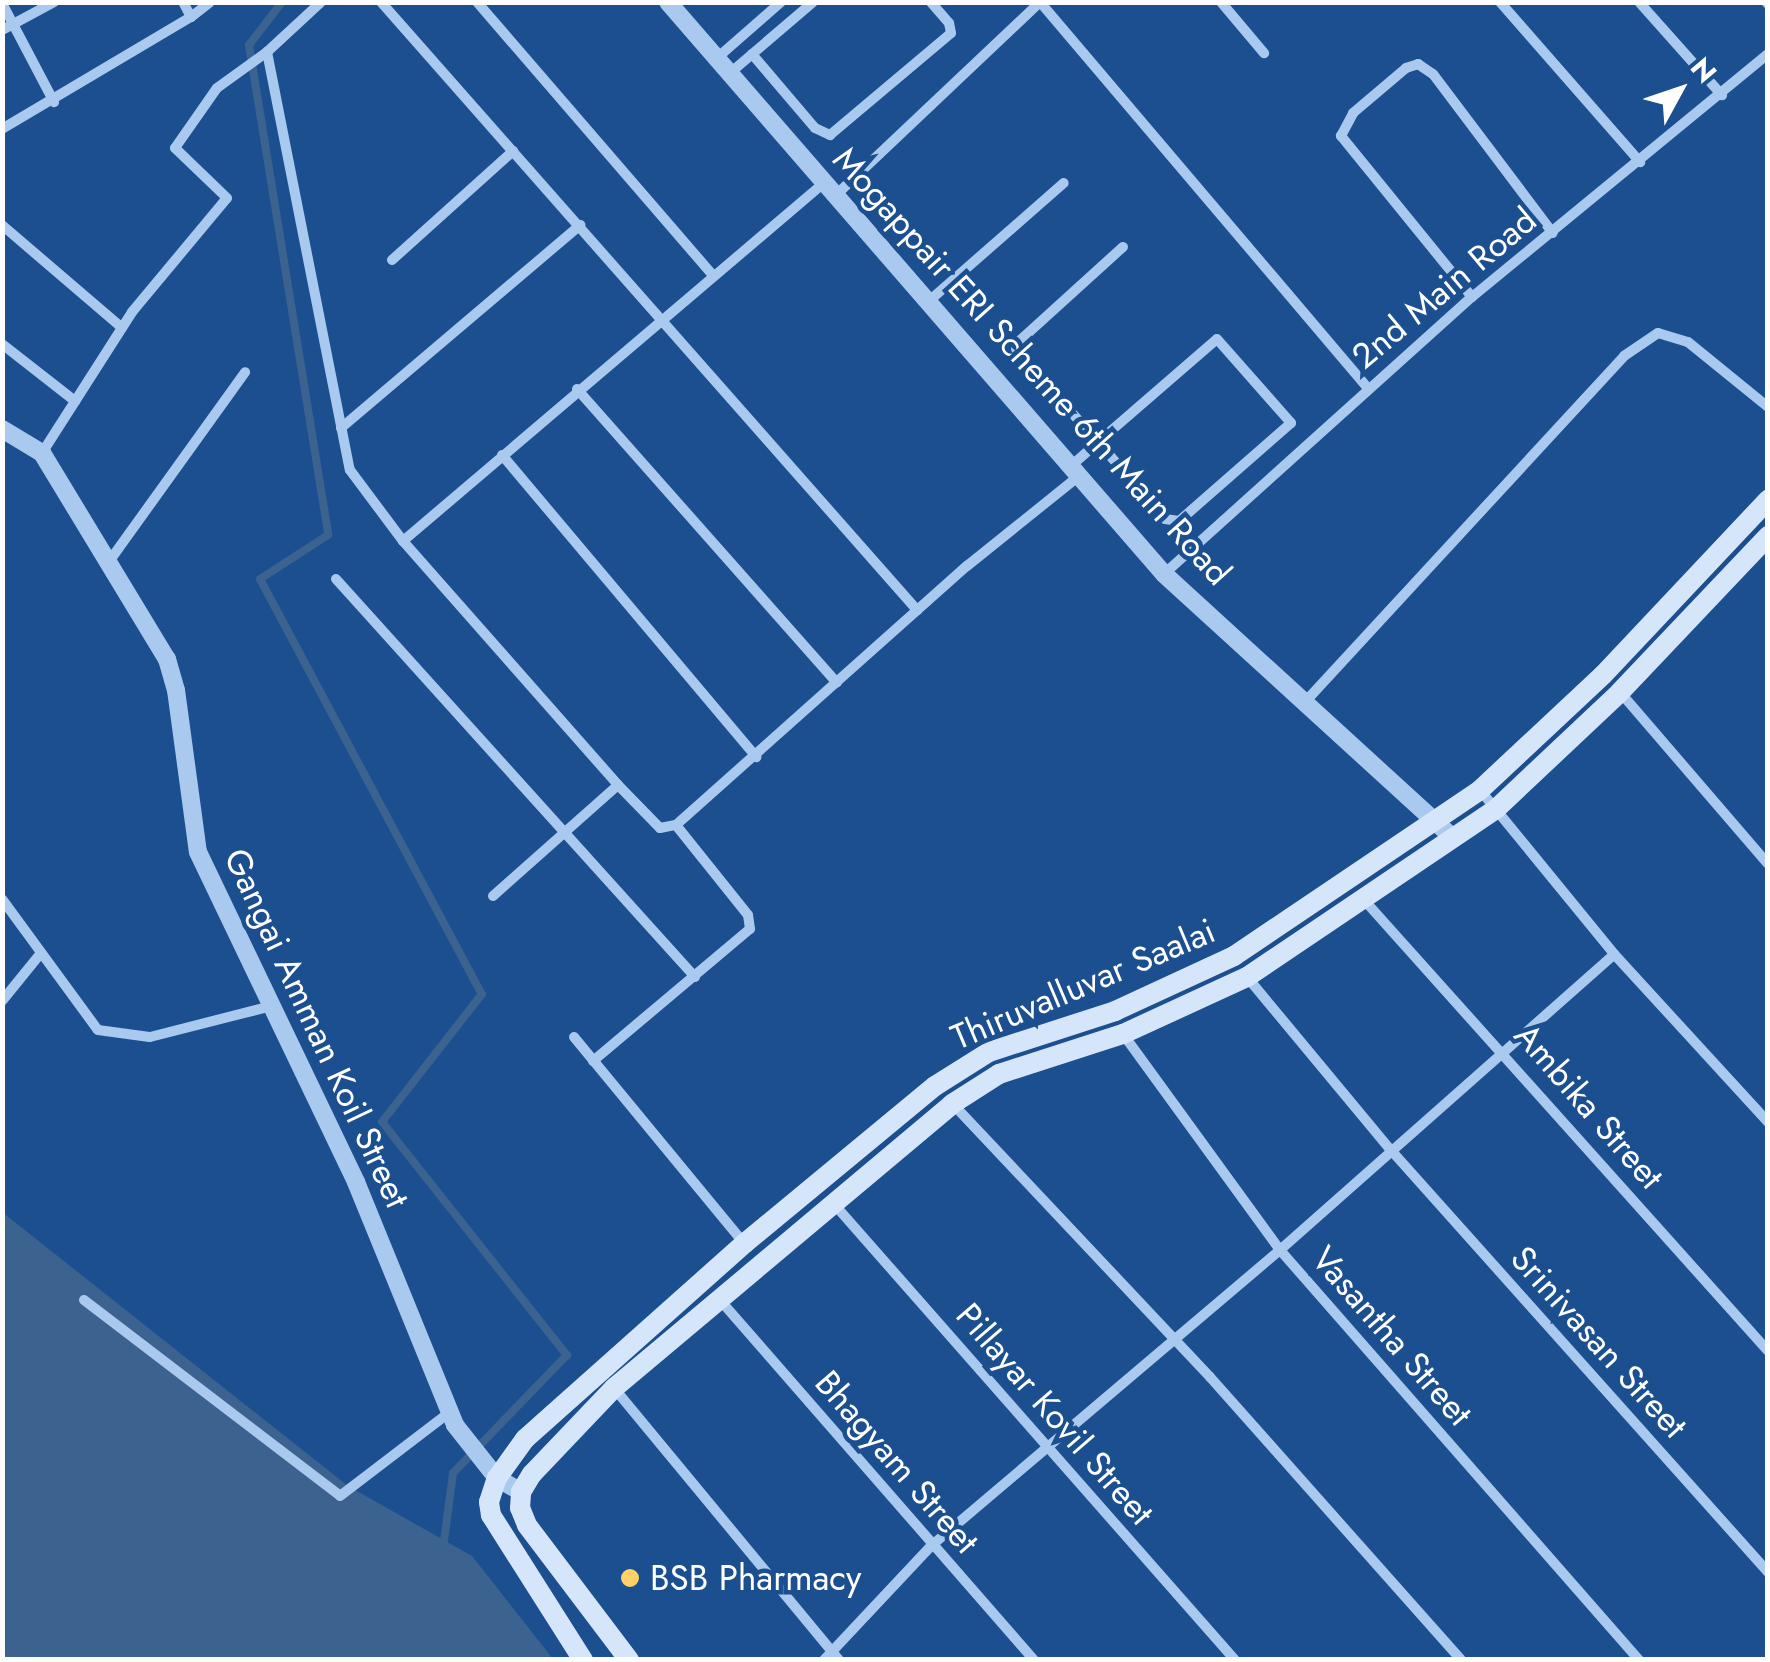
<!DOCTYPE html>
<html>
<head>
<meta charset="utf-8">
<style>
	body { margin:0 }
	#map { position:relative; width:1770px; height:1662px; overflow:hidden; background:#1b4f8f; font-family:Jost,sans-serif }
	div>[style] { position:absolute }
	.water>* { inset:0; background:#3c6290 }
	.stream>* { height:8px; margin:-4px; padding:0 4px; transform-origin:4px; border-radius:4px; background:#3c6290 }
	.minor>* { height:10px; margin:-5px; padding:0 5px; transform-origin:5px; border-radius:5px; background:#a9c9ee }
	.tertiary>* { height:18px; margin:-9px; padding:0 9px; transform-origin:9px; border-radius:9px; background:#a9c9ee }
	.secondary>* { height:20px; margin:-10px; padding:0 10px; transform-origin:10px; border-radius:10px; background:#d6e6fa }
	.dots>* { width:28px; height:28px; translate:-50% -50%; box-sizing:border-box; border:5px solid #1b4f8f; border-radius:50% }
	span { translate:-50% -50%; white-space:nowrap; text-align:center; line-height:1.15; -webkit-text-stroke:9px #1b4f8f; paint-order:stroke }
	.street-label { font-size:35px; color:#fff }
	.poi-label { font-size:35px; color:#fff }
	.left { translate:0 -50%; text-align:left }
	.frame { position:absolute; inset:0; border:5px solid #fff; pointer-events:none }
	.north { position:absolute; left:1630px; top:40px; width:100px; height:100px; -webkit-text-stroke:8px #1b4f8f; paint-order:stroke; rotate:50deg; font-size:28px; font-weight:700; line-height:40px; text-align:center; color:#fff }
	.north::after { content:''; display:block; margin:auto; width:35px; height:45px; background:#fff; clip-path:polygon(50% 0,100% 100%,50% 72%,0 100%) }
</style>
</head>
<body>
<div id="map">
	<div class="water">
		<div style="clip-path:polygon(2px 1212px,348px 1486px,472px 1556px,553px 1659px,3px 1659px)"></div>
	</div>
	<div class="stream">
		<div style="left:282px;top:2px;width:54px;rotate:127.5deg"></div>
		<div style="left:249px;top:45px;width:496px;rotate:80.8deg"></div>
		<div style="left:328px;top:535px;width:81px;rotate:147.1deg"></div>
		<div style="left:260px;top:579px;width:471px;rotate:61.9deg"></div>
		<div style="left:482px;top:994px;width:162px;rotate:128deg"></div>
		<div style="left:382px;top:1122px;width:298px;rotate:51.6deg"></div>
		<div style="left:567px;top:1355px;width:164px;rotate:134deg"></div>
		<div style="left:453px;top:1473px;width:77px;rotate:97.5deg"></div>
	</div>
	<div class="minor">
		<div style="left:321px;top:2px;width:74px;rotate:137.2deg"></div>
		<div style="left:267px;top:52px;width:426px;rotate:78.8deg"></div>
		<div style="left:350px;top:470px;width:89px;rotate:53.3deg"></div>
		<div style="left:403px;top:541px;width:325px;rotate:48.6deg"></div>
		<div style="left:618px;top:785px;width:60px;rotate:45.7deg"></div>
		<div style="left:660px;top:828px;width:16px;rotate:-11deg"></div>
		<div style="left:676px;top:825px;width:390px;rotate:-41.7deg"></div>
		<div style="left:967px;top:566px;width:144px;rotate:-38.8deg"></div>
		<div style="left:381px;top:2px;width:811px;rotate:48.6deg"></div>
		<div style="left:477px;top:2px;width:361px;rotate:49.2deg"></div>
		<div style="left:1221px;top:2px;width:67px;rotate:49.9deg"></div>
		<div style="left:1500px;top:2px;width:213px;rotate:48.8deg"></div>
		<div style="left:1639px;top:2px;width:125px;rotate:48.3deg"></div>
		<div style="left:1766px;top:2px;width:3px;rotate:45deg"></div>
		<div style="left:2px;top:3px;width:112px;rotate:62.3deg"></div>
		<div style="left:191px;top:17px;width:24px;rotate:-38deg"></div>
		<div style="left:2px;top:30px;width:59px;rotate:-28.3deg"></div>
		<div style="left:752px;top:54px;width:97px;rotate:49.6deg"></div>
		<div style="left:815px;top:128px;width:17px;rotate:25deg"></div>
		<div style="left:830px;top:135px;width:158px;rotate:-40.1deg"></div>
		<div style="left:951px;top:33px;width:10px;rotate:-101deg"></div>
		<div style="left:949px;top:23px;width:28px;rotate:-131deg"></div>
		<div style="left:717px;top:58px;width:85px;rotate:-41.2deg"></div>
		<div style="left:730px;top:73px;width:109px;rotate:-40.5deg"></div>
		<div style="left:2px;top:129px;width:220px;rotate:-30.7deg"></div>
		<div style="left:191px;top:17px;width:17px;rotate:-118deg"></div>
		<div style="left:836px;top:195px;width:281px;rotate:-43.4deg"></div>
		<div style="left:1040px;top:2px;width:505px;rotate:49.66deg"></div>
		<div style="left:2px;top:225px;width:158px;rotate:40.6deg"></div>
		<div style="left:392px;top:260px;width:163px;rotate:-42deg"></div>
		<div style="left:1472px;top:297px;width:208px;rotate:-129.1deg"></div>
		<div style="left:1341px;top:136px;width:26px;rotate:-62deg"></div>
		<div style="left:1353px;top:113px;width:70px;rotate:-40.3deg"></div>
		<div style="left:1406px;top:68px;width:13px;rotate:-18deg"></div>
		<div style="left:1418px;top:64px;width:18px;rotate:34deg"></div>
		<div style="left:1433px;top:74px;width:199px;rotate:53deg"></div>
		<div style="left:929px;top:301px;width:179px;rotate:-41.2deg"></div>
		<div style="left:2px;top:344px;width:93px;rotate:38deg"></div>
		<div style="left:577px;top:389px;width:392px;rotate:48.5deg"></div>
		<div style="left:341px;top:428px;width:314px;rotate:-40.3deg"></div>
		<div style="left:42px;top:453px;width:167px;rotate:-57.4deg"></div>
		<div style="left:132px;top:312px;width:148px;rotate:-50.2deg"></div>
		<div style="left:227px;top:198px;width:72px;rotate:-136.1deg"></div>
		<div style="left:175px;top:148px;width:73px;rotate:-55deg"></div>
		<div style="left:217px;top:88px;width:62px;rotate:-35.8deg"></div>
		<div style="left:502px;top:455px;width:395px;rotate:49.9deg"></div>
		<div style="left:1072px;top:465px;width:35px;rotate:-41deg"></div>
		<div style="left:1098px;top:442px;width:157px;rotate:-40.9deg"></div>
		<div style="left:1217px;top:339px;width:112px;rotate:48.6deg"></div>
		<div style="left:1291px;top:423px;width:149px;rotate:138.8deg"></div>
		<div style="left:1179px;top:521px;width:14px;rotate:-172deg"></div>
		<div style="left:1165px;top:519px;width:102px;rotate:-131deg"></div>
		<div style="left:1098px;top:442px;width:117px;rotate:-131.9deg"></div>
		<div style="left:1020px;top:355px;width:7px;rotate:-124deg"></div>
		<div style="left:1016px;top:349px;width:6px;rotate:-81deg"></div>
		<div style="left:1017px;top:343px;width:143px;rotate:-42.2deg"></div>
		<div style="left:403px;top:541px;width:554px;rotate:-40.39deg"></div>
		<div style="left:108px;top:563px;width:235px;rotate:-54.3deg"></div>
		<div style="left:1164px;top:574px;width:414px;rotate:-42deg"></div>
		<div style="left:1472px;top:297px;width:383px;rotate:-39.4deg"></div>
		<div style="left:336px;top:579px;width:536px;rotate:47.95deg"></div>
		<div style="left:1620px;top:692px;width:227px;rotate:49.3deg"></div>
		<div style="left:1305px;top:702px;width:471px;rotate:-47.3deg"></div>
		<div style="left:1624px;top:356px;width:41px;rotate:-34.1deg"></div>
		<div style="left:1658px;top:333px;width:31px;rotate:17deg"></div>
		<div style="left:1688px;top:342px;width:103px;rotate:39.1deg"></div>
		<div style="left:1480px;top:790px;width:212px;rotate:50.7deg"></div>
		<div style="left:1614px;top:954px;width:228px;rotate:47.5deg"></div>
		<div style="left:493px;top:896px;width:167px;rotate:-41.6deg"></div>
		<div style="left:2px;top:899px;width:162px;rotate:53.8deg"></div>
		<div style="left:98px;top:1030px;width:52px;rotate:7.7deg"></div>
		<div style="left:150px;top:1037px;width:126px;rotate:-14.3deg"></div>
		<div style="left:1365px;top:901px;width:604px;rotate:48.15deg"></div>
		<div style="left:1247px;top:977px;width:224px;rotate:50.3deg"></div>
		<div style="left:1390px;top:1149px;width:567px;rotate:48.22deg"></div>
		<div style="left:2px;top:1001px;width:62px;rotate:-50.9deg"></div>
		<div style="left:1123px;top:1034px;width:267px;rotate:54deg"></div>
		<div style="left:1280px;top:1250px;width:545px;rotate:48.79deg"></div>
		<div style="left:574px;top:1037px;width:267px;rotate:50.5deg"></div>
		<div style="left:593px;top:1061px;width:205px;rotate:-40.1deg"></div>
		<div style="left:750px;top:929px;width:14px;rotate:-98deg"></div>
		<div style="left:748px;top:915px;width:115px;rotate:-128.7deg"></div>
		<div style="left:950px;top:1101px;width:379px;rotate:46.7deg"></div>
		<div style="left:1210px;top:1377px;width:378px;rotate:48.4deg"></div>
		<div style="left:834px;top:1204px;width:607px;rotate:48.67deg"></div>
		<div style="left:84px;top:1300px;width:322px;rotate:37.4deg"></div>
		<div style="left:340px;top:1496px;width:138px;rotate:-37.4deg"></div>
		<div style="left:720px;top:1300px;width:478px;rotate:48.9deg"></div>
		<div style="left:614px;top:1388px;width:353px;rotate:50.4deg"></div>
		<div style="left:824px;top:1660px;width:156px;rotate:-46.8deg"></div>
		<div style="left:931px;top:1546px;width:458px;rotate:-40.3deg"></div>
		<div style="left:1280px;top:1250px;width:446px;rotate:-41.5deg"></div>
	</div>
	<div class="tertiary">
		<div style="left:668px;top:2px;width:757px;rotate:49.07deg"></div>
		<div style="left:1164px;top:574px;width:391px;rotate:42.4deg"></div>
		<div style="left:2px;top:429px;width:47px;rotate:31deg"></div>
		<div style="left:42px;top:453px;width:241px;rotate:58.8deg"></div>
		<div style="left:167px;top:659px;width:32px;rotate:74deg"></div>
		<div style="left:176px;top:690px;width:163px;rotate:82.3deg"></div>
		<div style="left:198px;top:852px;width:366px;rotate:64.4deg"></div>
		<div style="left:356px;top:1182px;width:262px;rotate:67.8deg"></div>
		<div style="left:455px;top:1425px;width:68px;rotate:51.6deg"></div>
		<div style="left:497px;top:1478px;width:28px;rotate:30deg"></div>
	</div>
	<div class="secondary">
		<div style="left:583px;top:1660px;width:172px;rotate:-122.4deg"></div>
		<div style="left:491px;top:1515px;width:13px;rotate:-99deg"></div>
		<div style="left:489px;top:1502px;width:25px;rotate:-72deg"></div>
		<div style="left:497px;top:1478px;width:48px;rotate:-54.3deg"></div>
		<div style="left:525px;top:1439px;width:295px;rotate:-41.7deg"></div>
		<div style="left:745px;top:1243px;width:246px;rotate:-39.6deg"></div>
		<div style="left:935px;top:1086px;width:64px;rotate:-32.2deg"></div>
		<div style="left:989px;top:1052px;width:133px;rotate:-18deg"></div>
		<div style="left:1115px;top:1011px;width:131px;rotate:-24.8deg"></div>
		<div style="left:1234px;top:956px;width:297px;rotate:-34deg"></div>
		<div style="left:1480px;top:790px;width:168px;rotate:-43.1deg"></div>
		<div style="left:1603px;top:675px;width:241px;rotate:-46.7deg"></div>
		<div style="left:629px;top:1660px;width:169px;rotate:-127.1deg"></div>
		<div style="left:527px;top:1525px;width:18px;rotate:-112deg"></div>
		<div style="left:520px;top:1508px;width:16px;rotate:-86deg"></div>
		<div style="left:521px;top:1492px;width:21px;rotate:-59deg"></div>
		<div style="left:532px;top:1474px;width:119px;rotate:-46.4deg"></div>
		<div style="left:614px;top:1388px;width:441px;rotate:-40deg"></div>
		<div style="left:952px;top:1104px;width:56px;rotate:-32.6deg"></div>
		<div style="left:999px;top:1074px;width:130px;rotate:-17.9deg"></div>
		<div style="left:1123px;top:1034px;width:136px;rotate:-24.7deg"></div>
		<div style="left:1247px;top:977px;width:300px;rotate:-34deg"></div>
		<div style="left:1496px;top:809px;width:170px;rotate:-43.3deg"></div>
		<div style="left:1620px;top:692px;width:215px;rotate:-46.5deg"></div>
	</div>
	<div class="dots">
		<div style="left:630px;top:1578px;background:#ffd166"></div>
	</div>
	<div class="street-label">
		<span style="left:1444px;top:288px;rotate:-40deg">2nd Main Road</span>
		<span style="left:1032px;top:366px;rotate:48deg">Mogappair ERI Scheme 6th Main Road</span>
		<span style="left:1083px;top:984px;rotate:-23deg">Thiruvalluvar Saalai</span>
		<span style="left:317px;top:1028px;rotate:65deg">Gangai Amman Koil Street</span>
		<span style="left:1589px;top:1106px;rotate:49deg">Ambika Street</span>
		<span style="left:1392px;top:1336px;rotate:49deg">Vasantha Street</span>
		<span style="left:1599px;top:1342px;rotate:48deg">Srinivasan Street</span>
		<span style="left:1055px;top:1414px;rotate:49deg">Pillayar Kovil Street</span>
		<span style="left:897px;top:1462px;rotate:49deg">Bhagyam Street</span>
	</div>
	<div class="poi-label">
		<span class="left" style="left:650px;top:1578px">BSB Pharmacy</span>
	</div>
	<div class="frame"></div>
	<div class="north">N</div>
</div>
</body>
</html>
